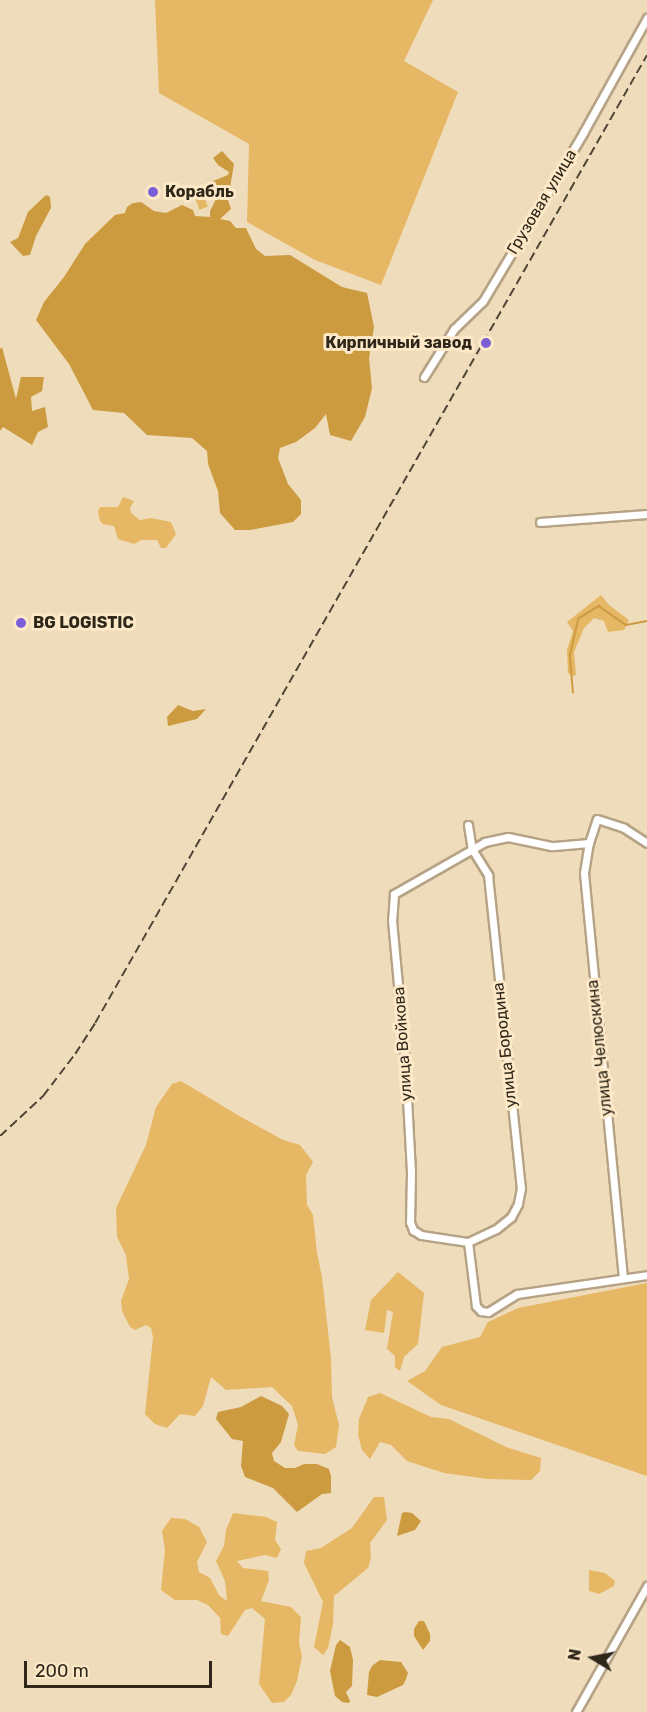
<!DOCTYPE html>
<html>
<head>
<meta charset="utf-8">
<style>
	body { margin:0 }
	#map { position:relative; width:647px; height:1712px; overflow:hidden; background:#efdcbb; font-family:Rubik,sans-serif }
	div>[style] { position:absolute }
	.green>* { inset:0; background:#e6b764; transform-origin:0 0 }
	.water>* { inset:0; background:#cc9b40 }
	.stream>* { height:1.5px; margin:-0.75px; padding:0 0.75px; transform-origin:0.75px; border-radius:0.75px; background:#cc9b40 }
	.roads { filter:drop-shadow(2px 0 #b6a385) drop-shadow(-2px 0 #b6a385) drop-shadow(0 2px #b6a385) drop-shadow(0 -2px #b6a385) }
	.street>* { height:7px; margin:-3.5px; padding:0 3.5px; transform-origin:3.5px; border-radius:3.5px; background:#fff }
	.rail>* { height:1.5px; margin-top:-0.75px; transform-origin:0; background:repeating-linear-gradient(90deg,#4e4535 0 9px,transparent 0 13.5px) }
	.dots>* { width:16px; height:16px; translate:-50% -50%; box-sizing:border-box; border:3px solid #fde9c8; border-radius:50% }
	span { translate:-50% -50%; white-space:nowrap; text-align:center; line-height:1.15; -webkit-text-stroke:6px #fde9c8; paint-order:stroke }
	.poi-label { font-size:16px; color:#2e271a; font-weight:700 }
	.left { translate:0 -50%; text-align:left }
	.right { translate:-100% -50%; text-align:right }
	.street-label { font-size:16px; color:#2e271a }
	.north { position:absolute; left:563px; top:1628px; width:60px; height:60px; -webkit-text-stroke:4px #fde9c8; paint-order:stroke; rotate:280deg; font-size:16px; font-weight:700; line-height:24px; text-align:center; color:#2e271a }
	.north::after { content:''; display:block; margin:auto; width:21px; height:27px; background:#2e271a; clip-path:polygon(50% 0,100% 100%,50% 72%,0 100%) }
	.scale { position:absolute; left:24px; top:1661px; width:188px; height:27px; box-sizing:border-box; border:3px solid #2e271a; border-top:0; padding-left:8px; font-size:18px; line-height:21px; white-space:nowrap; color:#2e271a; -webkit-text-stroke:4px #fde9c8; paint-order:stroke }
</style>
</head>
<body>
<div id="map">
	<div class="green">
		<div style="clip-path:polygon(155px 0,433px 0,404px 61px,458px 92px,381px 285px,315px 260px,247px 222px,249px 144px,159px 93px)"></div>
		<div style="left:200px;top:186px;width:22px;height:9px;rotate:69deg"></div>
		<div style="clip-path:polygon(123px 497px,134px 501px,130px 508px,131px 513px,140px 520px,151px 518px,171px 522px,176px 534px,166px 548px,161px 548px,157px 540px,141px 540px,134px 544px,118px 539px,114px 526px,103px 524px,100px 521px,98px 512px,100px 507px,118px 507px)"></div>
		<div style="clip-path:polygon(601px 595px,609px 605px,629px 620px,624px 630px,608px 632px,604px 621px,594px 618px,584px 628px,574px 652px,576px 675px,572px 676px,568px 673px,567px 650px,573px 631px,567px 622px)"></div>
		<div style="clip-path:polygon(181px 1081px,241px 1117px,283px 1140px,300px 1145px,313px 1162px,306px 1175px,307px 1205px,313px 1215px,317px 1253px,322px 1277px,331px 1358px,332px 1397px,339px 1425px,336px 1447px,325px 1454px,298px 1451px,294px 1445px,298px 1425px,292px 1406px,272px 1387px,226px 1390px,211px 1377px,203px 1406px,195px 1416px,180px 1414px,167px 1428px,155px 1424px,145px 1414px,153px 1337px,151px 1328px,146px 1325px,135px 1330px,130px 1327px,122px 1311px,121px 1301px,129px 1279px,126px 1255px,117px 1237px,116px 1208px,146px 1145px,156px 1107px,172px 1084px)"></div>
		<div style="clip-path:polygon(398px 1272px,424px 1293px,418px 1344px,404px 1357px,400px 1371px,395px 1367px,395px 1356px,387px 1349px,393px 1312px,387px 1310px,384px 1333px,365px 1330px,371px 1300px)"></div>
		<div style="clip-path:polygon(647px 1283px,647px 1476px,441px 1405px,407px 1381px,425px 1371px,442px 1347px,480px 1337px,488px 1322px,518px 1308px)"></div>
		<div style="clip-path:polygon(380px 1393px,431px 1417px,449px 1419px,506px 1447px,541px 1458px,540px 1471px,531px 1480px,488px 1479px,444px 1473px,407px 1461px,391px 1445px,380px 1442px,370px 1459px,362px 1450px,358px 1435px,359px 1419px,368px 1397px)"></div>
		<div style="clip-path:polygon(374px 1497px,384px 1497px,387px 1520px,370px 1543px,371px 1558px,368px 1568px,334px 1596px,333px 1624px,328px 1648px,323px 1655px,314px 1647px,323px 1602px,304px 1563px,306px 1551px,321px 1548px,352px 1528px)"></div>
		<div style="clip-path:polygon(233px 1513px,266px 1517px,277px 1522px,275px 1540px,281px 1549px,277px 1558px,265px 1555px,237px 1561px,243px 1568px,268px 1571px,269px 1580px,261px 1601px,291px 1607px,301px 1617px,299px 1643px,302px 1656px,297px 1681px,291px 1695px,284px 1702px,272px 1703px,259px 1684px,265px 1619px,252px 1608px,245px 1610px,228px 1636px,221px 1634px,220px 1618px,208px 1605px,197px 1600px,175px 1600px,161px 1590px,165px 1550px,162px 1531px,171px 1518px,185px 1519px,199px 1527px,207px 1542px,197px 1562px,199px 1572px,210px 1578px,219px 1595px,227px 1601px,225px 1581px,216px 1561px,224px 1546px,226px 1530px)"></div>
		<div style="clip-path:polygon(589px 1570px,605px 1573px,615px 1581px,614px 1586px,599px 1594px,589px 1591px)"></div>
	</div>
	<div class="water">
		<div style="clip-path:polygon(222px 151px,234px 164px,228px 200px,231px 209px,220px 219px,230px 221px,236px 228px,246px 228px,256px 249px,265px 256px,290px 255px,342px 287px,367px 293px,374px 327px,369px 358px,372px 388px,365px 417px,351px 441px,330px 435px,326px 414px,315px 428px,296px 442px,280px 448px,278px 458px,288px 484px,301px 500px,301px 514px,293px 522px,250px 530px,235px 530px,220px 513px,218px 491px,208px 464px,207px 451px,192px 438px,147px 435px,124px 413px,93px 410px,69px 364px,36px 320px,44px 302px,64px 277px,85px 244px,115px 215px,125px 213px,127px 207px,133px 203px,141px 202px,154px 211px,166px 213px,182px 205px,193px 210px,195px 216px,210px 217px,210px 211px,216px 199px,210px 195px,208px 183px,228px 175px,229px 172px,218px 165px,213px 158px)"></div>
		<div style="clip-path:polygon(46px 195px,50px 197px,51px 208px,36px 236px,30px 255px,23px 256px,10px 242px,18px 238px,28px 212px)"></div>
		<div style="clip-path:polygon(2px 347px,16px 399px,21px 377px,44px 377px,42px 391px,31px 397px,32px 411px,45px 407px,48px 427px,38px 432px,32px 445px,3px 427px,0 431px,0 349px)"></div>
		<div style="clip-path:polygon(178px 705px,193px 711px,206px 709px,197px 719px,168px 726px,167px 717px)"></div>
		<div style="clip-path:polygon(261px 1396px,282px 1406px,289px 1414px,281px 1442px,272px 1453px,274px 1461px,285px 1468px,295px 1468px,304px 1464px,317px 1464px,329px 1469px,331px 1476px,331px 1493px,322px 1494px,297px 1512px,273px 1488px,245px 1477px,241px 1466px,243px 1441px,232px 1439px,216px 1419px,218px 1412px,241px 1407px)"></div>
		<div style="clip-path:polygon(405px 1512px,412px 1513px,421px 1521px,415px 1530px,397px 1536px,402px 1513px)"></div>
		<div style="clip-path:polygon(419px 1621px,424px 1621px,430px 1634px,430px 1641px,423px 1650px,414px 1636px,414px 1629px)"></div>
		<div style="clip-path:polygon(340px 1640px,350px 1647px,353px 1660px,352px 1686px,346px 1692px,350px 1701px,349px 1703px,342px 1702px,335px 1696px,330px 1671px,336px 1645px)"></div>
		<div style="clip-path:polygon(380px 1660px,401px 1662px,408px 1673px,406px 1679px,403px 1685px,377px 1697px,367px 1695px,369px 1672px,372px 1666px)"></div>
	</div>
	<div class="stream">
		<div style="left:573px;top:693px;width:38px;rotate:-95deg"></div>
		<div style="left:570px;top:655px;width:37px;rotate:-77deg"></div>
		<div style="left:578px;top:619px;width:25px;rotate:-32deg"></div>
		<div style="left:599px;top:606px;width:33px;rotate:35deg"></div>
		<div style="left:626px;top:625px;width:21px;rotate:-11deg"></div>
	</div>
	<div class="roads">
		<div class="street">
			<div style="left:424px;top:377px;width:57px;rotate:-58deg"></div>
			<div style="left:454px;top:329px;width:40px;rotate:-44deg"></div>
			<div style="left:483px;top:301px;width:196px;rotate:-59.2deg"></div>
			<div style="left:583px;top:133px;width:132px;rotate:-60.9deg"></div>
			<div style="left:540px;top:522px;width:107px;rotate:-4.3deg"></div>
			<div style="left:468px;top:825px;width:24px;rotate:81deg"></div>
			<div style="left:472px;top:849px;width:31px;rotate:58deg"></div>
			<div style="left:488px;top:875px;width:315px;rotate:84deg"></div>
			<div style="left:521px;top:1188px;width:16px;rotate:101deg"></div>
			<div style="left:518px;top:1204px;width:15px;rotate:118deg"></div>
			<div style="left:511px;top:1217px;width:19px;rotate:141deg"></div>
			<div style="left:496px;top:1229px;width:31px;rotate:155deg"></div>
			<div style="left:589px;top:843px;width:38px;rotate:175deg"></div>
			<div style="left:551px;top:846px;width:44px;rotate:-168.2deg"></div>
			<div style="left:508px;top:837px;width:24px;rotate:168deg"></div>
			<div style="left:485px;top:842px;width:105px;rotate:150.3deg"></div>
			<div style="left:394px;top:894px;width:26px;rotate:94deg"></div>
			<div style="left:392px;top:920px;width:142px;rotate:84.7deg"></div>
			<div style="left:405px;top:1061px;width:111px;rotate:86.9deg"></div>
			<div style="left:411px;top:1172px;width:50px;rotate:91.1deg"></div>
			<div style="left:410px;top:1222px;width:9px;rotate:69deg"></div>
			<div style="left:413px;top:1230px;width:9px;rotate:32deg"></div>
			<div style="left:421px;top:1235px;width:48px;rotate:8.5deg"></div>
			<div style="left:468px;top:1242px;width:64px;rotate:82.9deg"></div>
			<div style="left:476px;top:1306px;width:7px;rotate:45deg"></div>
			<div style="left:481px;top:1311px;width:7px;rotate:8deg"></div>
			<div style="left:488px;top:1312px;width:34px;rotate:-32deg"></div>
			<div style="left:517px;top:1294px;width:131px;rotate:-8.3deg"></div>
			<div style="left:623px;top:1278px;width:407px;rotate:-95.5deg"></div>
			<div style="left:584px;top:873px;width:30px;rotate:-81deg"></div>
			<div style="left:589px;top:843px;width:25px;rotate:-72deg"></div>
			<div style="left:597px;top:819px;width:28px;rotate:18deg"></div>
			<div style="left:624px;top:828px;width:27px;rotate:33deg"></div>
			<div style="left:576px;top:1712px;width:145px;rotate:-60.6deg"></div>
		</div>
	</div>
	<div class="rail">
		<div style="left:0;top:1136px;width:59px;rotate:-42.9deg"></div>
		<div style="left:43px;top:1096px;width:53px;rotate:-52.7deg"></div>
		<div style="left:75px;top:1054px;width:37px;rotate:-57deg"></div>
		<div style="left:95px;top:1023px;width:1114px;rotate:-60.31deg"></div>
	</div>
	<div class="dots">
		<div style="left:153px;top:192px;background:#7b5fd9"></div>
		<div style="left:486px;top:343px;background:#7b5fd9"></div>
		<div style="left:21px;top:623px;background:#7b5fd9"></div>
	</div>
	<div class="poi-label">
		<span class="left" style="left:165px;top:192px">Корабль</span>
		<span class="right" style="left:472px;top:343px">Кирпичный завод</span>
		<span class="left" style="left:33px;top:623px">BG LOGISTIC</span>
	</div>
	<div class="street-label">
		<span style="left:542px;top:202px;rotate:-59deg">Грузовая улица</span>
		<span style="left:403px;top:1044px;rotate:-94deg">улица Войкова</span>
		<span style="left:505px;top:1045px;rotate:-96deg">улица Бородина</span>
		<span style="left:600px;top:1048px;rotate:-96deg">улица Челюскина</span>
	</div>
	<div class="north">N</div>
	<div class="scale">200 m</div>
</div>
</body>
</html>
